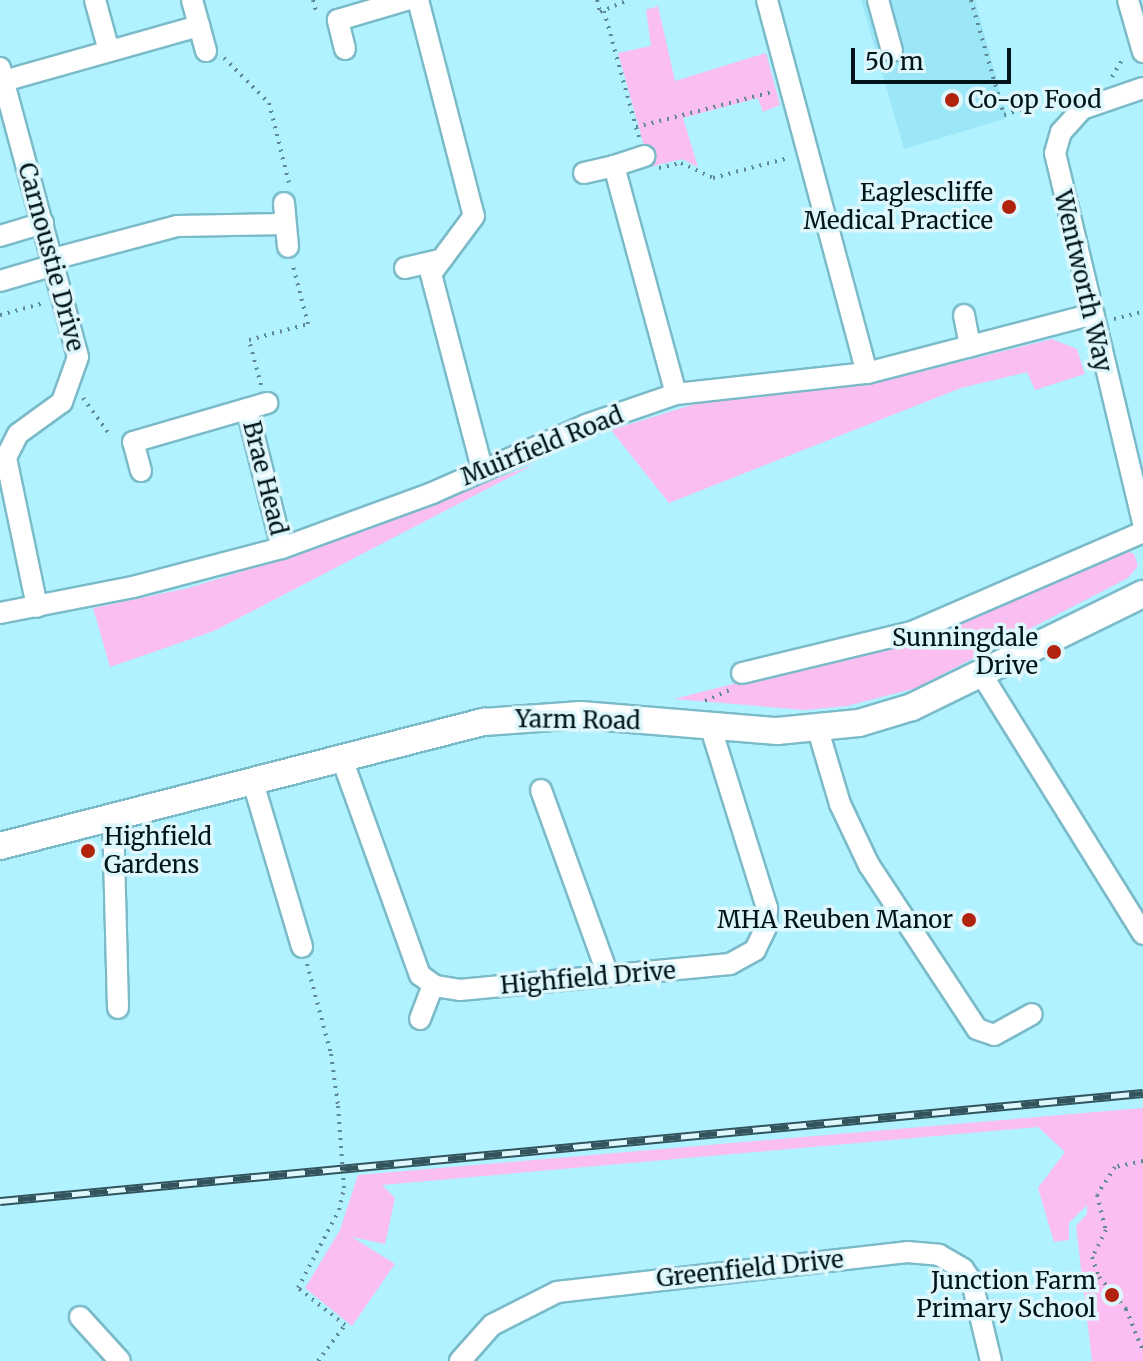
<!DOCTYPE html>
<html>
<head>
<meta charset="utf-8">
<style>
	body { margin:0 }
	#map { position:relative; width:1143px; height:1361px; overflow:hidden; background:#b0f2ff; font-family:Merriweather,serif }
	div>[style] { position:absolute }
	.built>* { inset:0; background:#9be7f7 }
	.green>* { inset:0; background:#fabef0 }
	.path>* { height:4px; margin-top:-2px; transform-origin:0; background:repeating-linear-gradient(90deg,#5d8992 0 2px,transparent 0 8px) }
	.roads { filter:drop-shadow(2px 0 #7bbbc9) drop-shadow(-2px 0 #7bbbc9) drop-shadow(0 2px #7bbbc9) drop-shadow(0 -2px #7bbbc9) }
	.minor>* { height:20px; margin:-10px; padding:0 10px; transform-origin:10px; border-radius:10px; background:#fff }
	.major>* { height:26px; margin:-13px; padding:0 13px; transform-origin:13px; border-radius:13px; background:#fff }
	.rail>* { height:9px; margin-top:-4.5px; transform-origin:0; background:repeating-linear-gradient(90deg,#def7fd 0 18px,#33545c 0 36px); box-sizing:border-box; border-block:2px solid #33545c }
	.path-bridge>* { height:4px; margin-top:-2px; transform-origin:0; background:repeating-linear-gradient(90deg,#5d8992 0 2px,transparent 0 8px) }
	.dots>* { width:22px; height:22px; translate:-50% -50%; box-sizing:border-box; border:4px solid #def7fd; border-radius:50% }
	span { translate:-50% -50%; white-space:nowrap; text-align:center; line-height:1.15; -webkit-text-stroke:7px #def7fd; paint-order:stroke }
	.poi-label { font-size:24px; color:#001318 }
	.left { translate:0 -50%; text-align:left }
	.right { translate:-100% -50%; text-align:right }
	.street-label { font-size:24px; color:#001318 }
	.scale { position:absolute; left:851px; top:48px; width:160px; height:36px; box-sizing:border-box; border:4px solid #001318; border-top:0; padding-left:10px; font-size:24px; line-height:28px; white-space:nowrap; color:#001318; -webkit-text-stroke:6px #def7fd; paint-order:stroke }
</style>
</head>
<body>
<div id="map">
	<div class="built">
		<div style="clip-path:polygon(861px 0,975px 0,1007px 118px,904px 149px)"></div>
	</div>
	<div class="green">
		<div style="clip-path:polygon(658px 6px,675px 81px,766px 53px,780px 105px,763px 112px,758px 98px,683px 118px,698px 167px,682px 159px,650px 167px,618px 53px,651px 46px,646px 10px)"></div>
		<div style="clip-path:polygon(1052px 339px,1077px 349px,1085px 374px,1035px 390px,1027px 372px,961px 388px,669px 503px,611px 430px,711px 399px,868px 385px)"></div>
		<div style="clip-path:polygon(535px 464px,214px 631px,110px 667px,93px 608px,189px 588px,301px 553px)"></div>
		<div style="clip-path:polygon(1124px 550px,1134px 554px,1138px 566px,1128px 578px,916px 688px,847px 706px,805px 710px,674px 699px,929px 634px)"></div>
		<div style="clip-path:polygon(1143px 1108px,1143px 1361px,1092px 1361px,1076px 1226px,1087px 1214px,1087px 1205px,1069px 1223px,1069px 1240px,1054px 1242px,1038px 1188px,1065px 1152px,1038px 1127px,382px 1185px,395px 1198px,385px 1244px,352px 1237px,395px 1264px,352px 1326px,305px 1288px,340px 1230px,358px 1175px)"></div>
	</div>
	<div class="path">
		<div style="left:313px;top:0;width:11px;rotate:75deg"></div>
		<div style="left:597px;top:0;width:12px;rotate:76deg"></div>
		<div style="left:600px;top:12px;width:30px;rotate:-23deg"></div>
		<div style="left:971px;top:0;width:120px;rotate:74deg"></div>
		<div style="left:1004px;top:115px;width:36px;rotate:-18deg"></div>
		<div style="left:604px;top:11px;width:120px;rotate:74.6deg"></div>
		<div style="left:224px;top:58px;width:64px;rotate:45deg"></div>
		<div style="left:269px;top:103px;width:82px;rotate:76deg"></div>
		<div style="left:1112px;top:77px;width:22px;rotate:-60deg"></div>
		<div style="left:639px;top:137px;width:10px;rotate:-107deg"></div>
		<div style="left:636px;top:127px;width:140px;rotate:-14.4deg"></div>
		<div style="left:659px;top:168px;width:23px;rotate:-13deg"></div>
		<div style="left:681px;top:163px;width:35px;rotate:25deg"></div>
		<div style="left:713px;top:178px;width:78px;rotate:-14.9deg"></div>
		<div style="left:0;top:315px;width:46px;rotate:-15.3deg"></div>
		<div style="left:1114px;top:319px;width:30px;rotate:-14deg"></div>
		<div style="left:261px;top:385px;width:47px;rotate:-104.9deg"></div>
		<div style="left:249px;top:340px;width:61px;rotate:-15.2deg"></div>
		<div style="left:308px;top:324px;width:60px;rotate:-104.5deg"></div>
		<div style="left:83px;top:398px;width:46px;rotate:53.9deg"></div>
		<div style="left:705px;top:701px;width:27px;rotate:-24deg"></div>
		<div style="left:307px;top:964px;width:93px;rotate:75.1deg"></div>
		<div style="left:331px;top:1054px;width:52px;rotate:82.3deg"></div>
		<div style="left:1143px;top:1161px;width:29px;rotate:168deg"></div>
		<div style="left:1115px;top:1167px;width:33px;rotate:123deg"></div>
		<div style="left:1097px;top:1195px;width:36px;rotate:76deg"></div>
		<div style="left:1106px;top:1230px;width:30px;rotate:117deg"></div>
		<div style="left:1092px;top:1257px;width:21px;rotate:71deg"></div>
		<div style="left:1099px;top:1277px;width:42px;rotate:49.8deg"></div>
		<div style="left:1126px;top:1309px;width:45px;rotate:68deg"></div>
		<div style="left:318px;top:1361px;width:45px;rotate:-53.1deg"></div>
		<div style="left:345px;top:1325px;width:60px;rotate:-141.8deg"></div>
		<div style="left:298px;top:1288px;width:88px;rotate:-62.3deg"></div>
		<div style="left:339px;top:1210px;width:23px;rotate:-77deg"></div>
	</div>
	<div class="roads">
		<div class="minor">
			<div style="left:95px;top:0;width:53px;rotate:74.6deg"></div>
			<div style="left:192px;top:0;width:53px;rotate:74.6deg"></div>
			<div style="left:418px;top:0;width:223px;rotate:75.5deg"></div>
			<div style="left:474px;top:216px;width:72px;rotate:126.6deg"></div>
			<div style="left:431px;top:274px;width:202px;rotate:75.3deg"></div>
			<div style="left:767px;top:0;width:386px;rotate:75deg"></div>
			<div style="left:878px;top:0;width:53px;rotate:74.6deg"></div>
			<div style="left:1128px;top:0;width:54px;rotate:73.9deg"></div>
			<div style="left:345px;top:49px;width:30px;rotate:-104deg"></div>
			<div style="left:338px;top:20px;width:71px;rotate:-16.4deg"></div>
			<div style="left:0;top:68px;width:299px;rotate:74.9deg"></div>
			<div style="left:78px;top:357px;width:48px;rotate:109.6deg"></div>
			<div style="left:62px;top:402px;width:54px;rotate:144deg"></div>
			<div style="left:18px;top:434px;width:27px;rotate:117deg"></div>
			<div style="left:6px;top:458px;width:152px;rotate:78.2deg"></div>
			<div style="left:4px;top:81px;width:203px;rotate:-15.8deg"></div>
			<div style="left:1143px;top:88px;width:65px;rotate:161deg"></div>
			<div style="left:1082px;top:109px;width:31px;rotate:132deg"></div>
			<div style="left:1061px;top:132px;width:22px;rotate:106deg"></div>
			<div style="left:1055px;top:153px;width:380px;rotate:76.6deg"></div>
			<div style="left:614px;top:166px;width:32px;rotate:-18deg"></div>
			<div style="left:584px;top:173px;width:31px;rotate:-13deg"></div>
			<div style="left:614px;top:166px;width:236px;rotate:74.8deg"></div>
			<div style="left:284px;top:203px;width:44px;rotate:84.8deg"></div>
			<div style="left:0;top:236px;width:45px;rotate:-16.8deg"></div>
			<div style="left:53px;top:259px;width:128px;rotate:-14.9deg"></div>
			<div style="left:177px;top:226px;width:108px;rotate:-1.1deg"></div>
			<div style="left:405px;top:268px;width:32px;rotate:-13deg"></div>
			<div style="left:0;top:281px;width:56px;rotate:-16.5deg"></div>
			<div style="left:964px;top:315px;width:32px;rotate:79deg"></div>
			<div style="left:247px;top:409px;width:143px;rotate:75.9deg"></div>
			<div style="left:141px;top:471px;width:30px;rotate:-105deg"></div>
			<div style="left:133px;top:442px;width:140px;rotate:-16.2deg"></div>
			<div style="left:0;top:613px;width:136px;rotate:-11.1deg"></div>
			<div style="left:133px;top:587px;width:154px;rotate:-14.7deg"></div>
			<div style="left:282px;top:548px;width:160px;rotate:-20.1deg"></div>
			<div style="left:432px;top:493px;width:168px;rotate:-23.8deg"></div>
			<div style="left:586px;top:425px;width:95px;rotate:-19deg"></div>
			<div style="left:676px;top:394px;width:192px;rotate:-6.3deg"></div>
			<div style="left:867px;top:373px;width:234px;rotate:-14.6deg"></div>
			<div style="left:742px;top:673px;width:175px;rotate:-13.6deg"></div>
			<div style="left:912px;top:632px;width:252px;rotate:-23.4deg"></div>
			<div style="left:982px;top:675px;width:305px;rotate:58.1deg"></div>
			<div style="left:818px;top:730px;width:77px;rotate:73.4deg"></div>
			<div style="left:840px;top:804px;width:68px;rotate:64.6deg"></div>
			<div style="left:869px;top:865px;width:196px;rotate:56.6deg"></div>
			<div style="left:977px;top:1029px;width:18px;rotate:19deg"></div>
			<div style="left:994px;top:1035px;width:43px;rotate:-28.9deg"></div>
			<div style="left:341px;top:756px;width:233px;rotate:70.2deg"></div>
			<div style="left:420px;top:975px;width:19px;rotate:36deg"></div>
			<div style="left:435px;top:986px;width:25px;rotate:9deg"></div>
			<div style="left:460px;top:990px;width:271px;rotate:-5.5deg"></div>
			<div style="left:730px;top:964px;width:29px;rotate:-29deg"></div>
			<div style="left:755px;top:950px;width:25px;rotate:-64deg"></div>
			<div style="left:766px;top:927px;width:19px;rotate:-87deg"></div>
			<div style="left:767px;top:908px;width:189px;rotate:-107.3deg"></div>
			<div style="left:252px;top:779px;width:175px;rotate:73.4deg"></div>
			<div style="left:541px;top:790px;width:197px;rotate:70.1deg"></div>
			<div style="left:113px;top:817px;width:191px;rotate:88.5deg"></div>
			<div style="left:420px;top:1019px;width:36px;rotate:-69deg"></div>
			<div style="left:80px;top:1317px;width:59px;rotate:47.7deg"></div>
			<div style="left:460px;top:1361px;width:48px;rotate:-48.4deg"></div>
			<div style="left:492px;top:1325px;width:73px;rotate:-26.9deg"></div>
			<div style="left:557px;top:1292px;width:352px;rotate:-6.5deg"></div>
			<div style="left:907px;top:1252px;width:32px;rotate:5deg"></div>
			<div style="left:939px;top:1255px;width:28px;rotate:30deg"></div>
			<div style="left:963px;top:1269px;width:16px;rotate:55deg"></div>
			<div style="left:972px;top:1282px;width:81px;rotate:76.5deg"></div>
		</div>
		<div class="major">
			<div style="left:0;top:846px;width:500px;rotate:-14.4deg"></div>
			<div style="left:484px;top:722px;width:97px;rotate:-4.1deg"></div>
			<div style="left:581px;top:715px;width:197px;rotate:4.7deg"></div>
			<div style="left:777px;top:731px;width:82px;rotate:-5.6deg"></div>
			<div style="left:859px;top:723px;width:55px;rotate:-16.8deg"></div>
			<div style="left:912px;top:707px;width:257px;rotate:-26.1deg"></div>
		</div>
	</div>
	<div class="rail">
		<div style="left:0;top:1201px;width:1148px;rotate:-5.4deg"></div>
	</div>
	<div class="path-bridge">
		<div style="left:338px;top:1106px;width:82px;rotate:85.8deg"></div>
	</div>
	<div class="dots">
		<div style="left:952px;top:100px;background:#b1230c"></div>
		<div style="left:1009px;top:207px;background:#b1230c"></div>
		<div style="left:1054px;top:652px;background:#b1230c"></div>
		<div style="left:88px;top:851px;background:#b1230c"></div>
		<div style="left:969px;top:920px;background:#b1230c"></div>
		<div style="left:1112px;top:1295px;background:#b1230c"></div>
	</div>
	<div class="poi-label">
		<span class="left" style="left:968px;top:100px">Co-op Food</span>
		<span class="right" style="left:993px;top:207px">Eaglescliffe<br>Medical Practice</span>
		<span class="right" style="left:1038px;top:652px">Sunningdale<br>Drive</span>
		<span class="left" style="left:104px;top:851px">Highfield<br>Gardens</span>
		<span class="right" style="left:953px;top:920px">MHA Reuben Manor</span>
		<span class="right" style="left:1096px;top:1295px">Junction Farm<br>Primary School</span>
	</div>
	<div class="street-label">
		<span style="left:51px;top:257px;rotate:75deg">Carnoustie Drive</span>
		<span style="left:1083px;top:281px;rotate:77deg">Wentworth Way</span>
		<span style="left:542px;top:446px;rotate:-22deg">Muirfield Road</span>
		<span style="left:265px;top:478px;rotate:76deg">Brae Head</span>
		<span style="left:578px;top:720px;rotate:1deg">Yarm Road</span>
		<span style="left:588px;top:978px;rotate:-5deg">Highfield Drive</span>
		<span style="left:750px;top:1269px;rotate:-6deg">Greenfield Drive</span>
	</div>
	<div class="scale">50 m</div>
</div>
</body>
</html>
